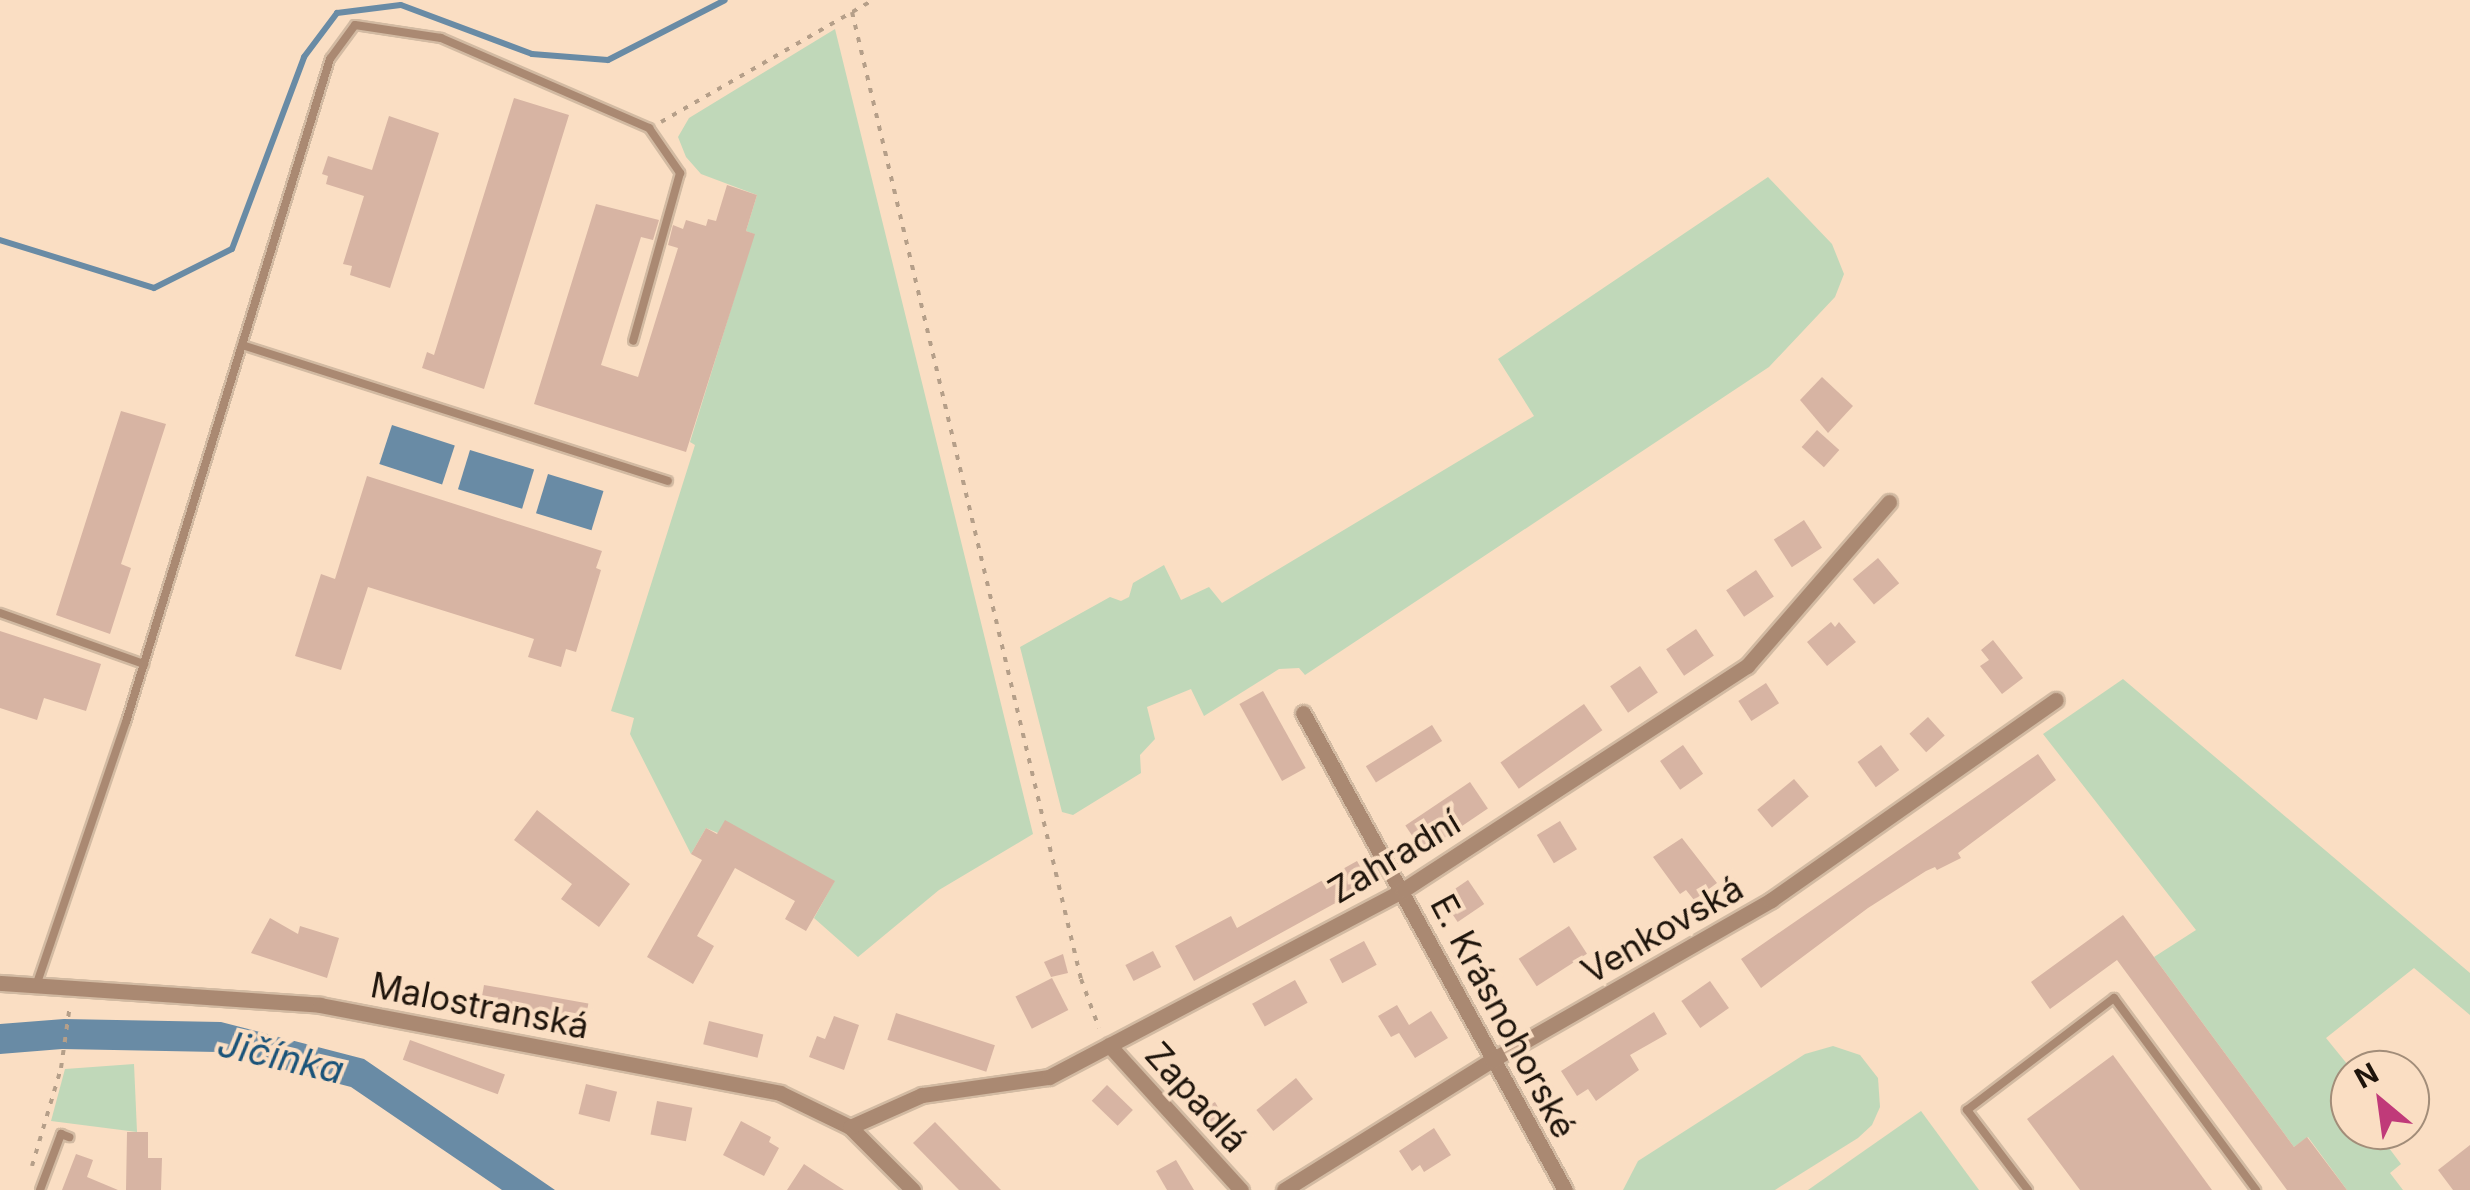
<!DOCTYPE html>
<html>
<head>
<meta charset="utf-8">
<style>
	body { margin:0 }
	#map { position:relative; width:2470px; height:1190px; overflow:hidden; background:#fadec3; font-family:Inter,sans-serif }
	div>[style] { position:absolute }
	.green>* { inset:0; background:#c0d8b9 }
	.water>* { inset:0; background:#698ba5; transform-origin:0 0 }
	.stream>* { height:6px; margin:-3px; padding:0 3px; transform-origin:3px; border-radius:3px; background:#698ba5 }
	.building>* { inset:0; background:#d7b4a3; transform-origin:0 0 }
	.path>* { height:4px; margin-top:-2px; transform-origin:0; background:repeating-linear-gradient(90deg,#b59f89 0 5px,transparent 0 13px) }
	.roads { filter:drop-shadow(2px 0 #d2baa2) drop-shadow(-2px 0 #d2baa2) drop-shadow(0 2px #d2baa2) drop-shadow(0 -2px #d2baa2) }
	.lane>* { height:8px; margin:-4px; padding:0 4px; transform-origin:4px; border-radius:4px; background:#aa8972 }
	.street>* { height:15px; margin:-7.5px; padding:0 7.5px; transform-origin:7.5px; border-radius:7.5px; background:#aa8972 }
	span { translate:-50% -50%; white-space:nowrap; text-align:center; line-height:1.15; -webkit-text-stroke:8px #fadec3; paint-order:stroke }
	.street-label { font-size:35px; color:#1e140b }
	.water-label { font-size:38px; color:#1a5379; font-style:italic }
	.north { position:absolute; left:2330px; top:1050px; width:100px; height:100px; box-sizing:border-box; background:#fadec3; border:2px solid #a28d79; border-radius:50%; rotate:331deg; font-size:28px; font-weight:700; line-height:40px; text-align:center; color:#1e140b }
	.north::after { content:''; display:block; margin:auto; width:35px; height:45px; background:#c03a79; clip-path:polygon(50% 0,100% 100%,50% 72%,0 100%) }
</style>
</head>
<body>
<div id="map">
	<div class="green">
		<div style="clip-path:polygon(835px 29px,1033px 834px,939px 890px,858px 957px,814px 918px,834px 882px,706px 828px,691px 854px,630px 734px,634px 718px,611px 711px,695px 445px,690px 442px,754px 234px,746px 231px,757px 195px,701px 174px,686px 157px,678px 137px,689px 118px)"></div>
		<div style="clip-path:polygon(1768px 177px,1832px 244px,1844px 274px,1835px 297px,1769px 367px,1305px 675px,1299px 668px,1279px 669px,1204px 716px,1191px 689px,1147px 707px,1155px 739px,1140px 755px,1141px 773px,1073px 815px,1062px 812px,1020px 647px,1110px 597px,1121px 601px,1129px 597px,1133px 583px,1164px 565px,1181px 600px,1209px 587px,1222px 603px,1534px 416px,1498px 359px)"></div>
		<div style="clip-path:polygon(2123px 679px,2470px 973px,2470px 1015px,2414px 968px,2326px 1038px,2352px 1070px,2350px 1130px,2387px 1130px,2380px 1136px,2401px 1164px,2390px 1173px,2403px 1190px,2347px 1190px,2308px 1137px,2294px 1147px,2154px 957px,2196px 930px,2043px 734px)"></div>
		<div style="clip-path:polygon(1833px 1046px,1860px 1055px,1878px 1078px,1880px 1107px,1872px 1125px,1858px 1138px,1775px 1190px,1623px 1190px,1638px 1161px,1805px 1054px)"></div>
		<div style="clip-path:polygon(134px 1064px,137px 1132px,51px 1121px,65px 1069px)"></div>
		<div style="clip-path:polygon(1921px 1111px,1979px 1190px,1808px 1190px)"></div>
	</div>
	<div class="water">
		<div style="left:392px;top:425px;width:66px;height:41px;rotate:18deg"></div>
		<div style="left:470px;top:450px;width:67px;height:41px;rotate:17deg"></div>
		<div style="left:548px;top:474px;width:58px;height:41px;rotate:17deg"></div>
		<div style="clip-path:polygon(64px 1019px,221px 1022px,364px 1059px,555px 1190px,502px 1190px,351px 1087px,217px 1052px,62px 1049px,0 1054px,0 1024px)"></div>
	</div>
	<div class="stream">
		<div style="left:0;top:240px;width:161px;rotate:17.3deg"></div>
		<div style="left:154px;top:288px;width:87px;rotate:-26.6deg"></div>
		<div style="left:232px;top:249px;width:205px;rotate:-69.4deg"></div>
		<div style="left:304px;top:57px;width:55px;rotate:-53.1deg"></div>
		<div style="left:337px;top:13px;width:64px;rotate:-7.1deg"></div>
		<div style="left:401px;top:5px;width:140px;rotate:20.5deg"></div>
		<div style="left:532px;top:54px;width:76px;rotate:4.5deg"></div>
		<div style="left:608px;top:60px;width:131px;rotate:-27.1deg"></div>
	</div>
	<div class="building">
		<div style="clip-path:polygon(514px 98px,569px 115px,484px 389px,422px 368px,427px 352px,434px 355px)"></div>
		<div style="clip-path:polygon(389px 116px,439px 133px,390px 288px,350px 275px,352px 266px,343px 264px,364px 196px,326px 184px,328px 176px,322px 174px,328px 156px,372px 170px)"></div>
		<div style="clip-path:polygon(727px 185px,757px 195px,746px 231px,755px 234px,686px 452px,534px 404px,596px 204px,659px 220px,653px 240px,641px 237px,601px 365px,638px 377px,678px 248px,668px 245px,673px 225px,683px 229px,686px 220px,706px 226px,708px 219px,716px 221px)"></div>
		<div style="clip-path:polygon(1822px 377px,1853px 406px,1828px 433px,1800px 400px)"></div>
		<div style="clip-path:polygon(121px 411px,166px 424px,121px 564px,131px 568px,110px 634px,56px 615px)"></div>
		<div style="left:1817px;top:430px;width:30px;height:23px;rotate:42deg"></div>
		<div style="clip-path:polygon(367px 476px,602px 551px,596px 568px,601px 570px,576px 652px,566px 649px,561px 667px,528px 657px,534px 639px,368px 587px,341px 670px,295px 656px,321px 574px,335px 579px)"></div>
		<div style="left:1804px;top:520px;width:33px;height:36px;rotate:57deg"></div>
		<div style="left:1878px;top:558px;width:33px;height:33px;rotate:50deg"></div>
		<div style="left:1756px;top:570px;width:32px;height:36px;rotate:56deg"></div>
		<div style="clip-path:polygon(1831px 622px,1835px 627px,1839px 622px,1856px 642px,1827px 666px,1807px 642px)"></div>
		<div style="left:1696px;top:629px;width:32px;height:36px;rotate:56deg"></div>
		<div style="clip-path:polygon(0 631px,101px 664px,86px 711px,44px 698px,37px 720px,0 708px)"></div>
		<div style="clip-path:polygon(1993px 640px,2023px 678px,2002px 694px,1980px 666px,1989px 660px,1981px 650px)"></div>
		<div style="left:1640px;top:666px;width:32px;height:36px;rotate:56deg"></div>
		<div style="left:1766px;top:683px;width:24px;height:33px;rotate:57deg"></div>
		<div style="left:1263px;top:691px;width:88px;height:27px;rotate:61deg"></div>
		<div style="left:1584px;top:704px;width:32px;height:102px;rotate:55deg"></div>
		<div style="left:1928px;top:717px;width:25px;height:25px;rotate:48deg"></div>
		<div style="left:1432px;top:725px;width:19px;height:78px;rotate:58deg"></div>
		<div style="left:1683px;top:745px;width:35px;height:28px;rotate:55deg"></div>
		<div style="left:1881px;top:745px;width:31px;height:29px;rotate:54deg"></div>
		<div style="clip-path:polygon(2038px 754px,2056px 780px,1958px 853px,1961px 858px,1937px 870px,1935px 867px,1926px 871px,1868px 908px,1761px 988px,1741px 959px)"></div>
		<div style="left:1794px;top:779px;width:23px;height:48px;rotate:50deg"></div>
		<div style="left:1470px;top:782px;width:32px;height:78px;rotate:56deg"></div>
		<div style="clip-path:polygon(537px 810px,630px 884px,599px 927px,561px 899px,572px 884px,514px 840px)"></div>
		<div style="clip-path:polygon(725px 820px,835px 881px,806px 931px,785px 919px,795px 901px,735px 868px,697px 936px,714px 946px,693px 984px,647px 957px,702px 860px,691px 854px,706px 828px,717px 834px)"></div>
		<div style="left:1560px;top:821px;width:33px;height:27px;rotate:59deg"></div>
		<div style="clip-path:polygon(1682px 838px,1717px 883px,1694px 900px,1686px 890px,1680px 894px,1653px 857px)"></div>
		<div style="clip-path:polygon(1357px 861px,1370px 884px,1194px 981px,1175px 946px,1231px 916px,1237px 928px)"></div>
		<div style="left:1468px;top:880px;width:29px;height:32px;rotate:56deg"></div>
		<div style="clip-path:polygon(2123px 915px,2294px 1147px,2307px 1137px,2347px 1190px,2287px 1190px,2117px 960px,2050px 1009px,2031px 982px)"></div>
		<div style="clip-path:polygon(270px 918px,298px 934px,300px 926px,339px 938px,327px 978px,251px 953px)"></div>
		<div style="left:1569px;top:926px;width:33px;height:60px;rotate:57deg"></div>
		<div style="left:1364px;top:941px;width:27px;height:39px;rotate:62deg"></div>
		<div style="left:1153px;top:951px;width:18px;height:31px;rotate:63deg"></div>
		<div style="clip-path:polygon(1063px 954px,1068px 973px,1051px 977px,1044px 962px)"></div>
		<div style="left:1052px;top:978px;width:36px;height:41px;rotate:63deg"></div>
		<div style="left:1295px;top:980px;width:26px;height:49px;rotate:61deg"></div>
		<div style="left:1710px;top:981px;width:33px;height:35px;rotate:55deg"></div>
		<div style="left:484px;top:985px;width:106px;height:20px;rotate:10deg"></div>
		<div style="clip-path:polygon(1397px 1005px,1409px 1025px,1431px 1011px,1448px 1038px,1415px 1058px,1399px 1033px,1391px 1037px,1378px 1016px)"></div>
		<div style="clip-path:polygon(1654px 1012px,1667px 1034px,1630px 1055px,1639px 1070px,1596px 1101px,1588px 1089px,1577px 1096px,1561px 1071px)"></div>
		<div style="left:896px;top:1013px;width:104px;height:28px;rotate:18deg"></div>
		<div style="clip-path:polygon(834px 1016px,859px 1025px,844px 1070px,809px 1057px,817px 1036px,825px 1039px)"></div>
		<div style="left:709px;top:1021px;width:56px;height:24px;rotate:14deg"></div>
		<div style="left:410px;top:1040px;width:101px;height:21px;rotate:20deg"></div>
		<div style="clip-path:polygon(2113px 1055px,2212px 1190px,2080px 1190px,2027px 1119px)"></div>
		<div style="left:1296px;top:1078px;width:27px;height:51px;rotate:51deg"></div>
		<div style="left:586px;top:1084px;width:32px;height:31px;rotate:14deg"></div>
		<div style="left:1107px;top:1085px;width:36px;height:22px;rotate:44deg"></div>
		<div style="left:657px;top:1101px;width:36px;height:34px;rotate:11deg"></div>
		<div style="left:1215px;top:1102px;width:16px;height:21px;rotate:60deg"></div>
		<div style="clip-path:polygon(741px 1121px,771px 1137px,769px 1142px,779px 1148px,764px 1176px,723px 1155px)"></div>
		<div style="clip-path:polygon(935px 1122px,1001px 1190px,959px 1190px,913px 1143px)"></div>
		<div style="clip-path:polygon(1434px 1128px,1451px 1155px,1424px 1172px,1420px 1165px,1412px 1171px,1399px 1151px)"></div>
		<div style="clip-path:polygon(127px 1132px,148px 1132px,148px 1158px,162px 1158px,161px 1190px,126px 1190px)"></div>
		<div style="clip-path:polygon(2470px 1145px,2470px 1190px,2453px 1190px,2438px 1170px)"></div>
		<div style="clip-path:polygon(76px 1154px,93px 1160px,87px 1177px,118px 1190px,62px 1190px)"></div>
		<div style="clip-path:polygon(1176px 1160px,1194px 1190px,1167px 1190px,1156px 1171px)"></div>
		<div style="clip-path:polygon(804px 1164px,813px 1170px,844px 1190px,787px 1190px)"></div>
	</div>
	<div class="path">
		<div style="left:852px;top:12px;width:994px;rotate:76.68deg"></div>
		<div style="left:1081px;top:979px;width:52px;rotate:69.8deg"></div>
		<div style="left:661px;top:122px;width:245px;rotate:-29.9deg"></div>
		<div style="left:32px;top:1166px;width:102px;rotate:-73.5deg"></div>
		<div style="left:61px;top:1068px;width:64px;rotate:-81.9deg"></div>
	</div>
	<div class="roads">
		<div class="lane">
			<div style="left:242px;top:345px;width:447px;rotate:17.7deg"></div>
			<div style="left:0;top:613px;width:153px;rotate:19.5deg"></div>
			<div style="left:37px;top:983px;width:276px;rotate:-71.2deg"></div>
			<div style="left:126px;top:722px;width:694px;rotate:-72.9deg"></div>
			<div style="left:330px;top:59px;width:42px;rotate:-53.7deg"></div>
			<div style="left:355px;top:25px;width:87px;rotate:8.6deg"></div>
			<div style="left:441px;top:38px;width:227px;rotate:23.4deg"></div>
			<div style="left:649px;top:128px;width:55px;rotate:55.4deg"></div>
			<div style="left:680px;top:173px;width:174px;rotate:105.6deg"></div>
			<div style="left:40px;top:1190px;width:60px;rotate:-69.4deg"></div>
			<div style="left:61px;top:1134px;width:9px;rotate:21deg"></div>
			<div style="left:2028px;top:1190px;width:101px;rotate:-127.3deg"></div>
			<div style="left:1967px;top:1110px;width:185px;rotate:-37.3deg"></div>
			<div style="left:2114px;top:998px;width:239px;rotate:53.5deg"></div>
		</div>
		<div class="street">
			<div style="left:1303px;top:713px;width:544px;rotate:61.22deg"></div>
			<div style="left:0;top:983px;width:321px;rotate:3.9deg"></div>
			<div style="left:320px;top:1005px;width:468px;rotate:10.8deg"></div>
			<div style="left:780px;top:1093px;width:78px;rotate:25.9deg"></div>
			<div style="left:850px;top:1127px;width:89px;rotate:45deg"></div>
			<div style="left:1109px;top:1045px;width:196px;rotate:47.7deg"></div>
			<div style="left:850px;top:1127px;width:79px;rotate:-24deg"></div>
			<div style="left:922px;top:1095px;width:128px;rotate:-8.1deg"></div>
			<div style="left:1049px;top:1077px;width:400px;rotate:-27.8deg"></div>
			<div style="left:1403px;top:890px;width:411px;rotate:-33.1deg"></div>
			<div style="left:1747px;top:666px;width:217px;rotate:-49.1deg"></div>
			<div style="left:1284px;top:1190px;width:245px;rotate:-32deg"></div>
			<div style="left:1492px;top:1060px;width:322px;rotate:-29.8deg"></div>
			<div style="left:1771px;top:900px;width:348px;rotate:-35.1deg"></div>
		</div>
	</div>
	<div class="street-label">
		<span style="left:1394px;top:856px;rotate:-31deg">Zahradní</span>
		<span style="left:1662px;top:929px;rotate:-30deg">Venkovská</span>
		<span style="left:480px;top:1005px;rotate:11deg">Malostranská</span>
		<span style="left:1504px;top:1016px;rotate:62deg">E. Krásnohorské</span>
		<span style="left:1197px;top:1097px;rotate:48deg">Zapadlá</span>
	</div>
	<div class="water-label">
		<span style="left:281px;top:1057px;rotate:13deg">Jičínka</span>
	</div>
	<div class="north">N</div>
</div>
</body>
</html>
